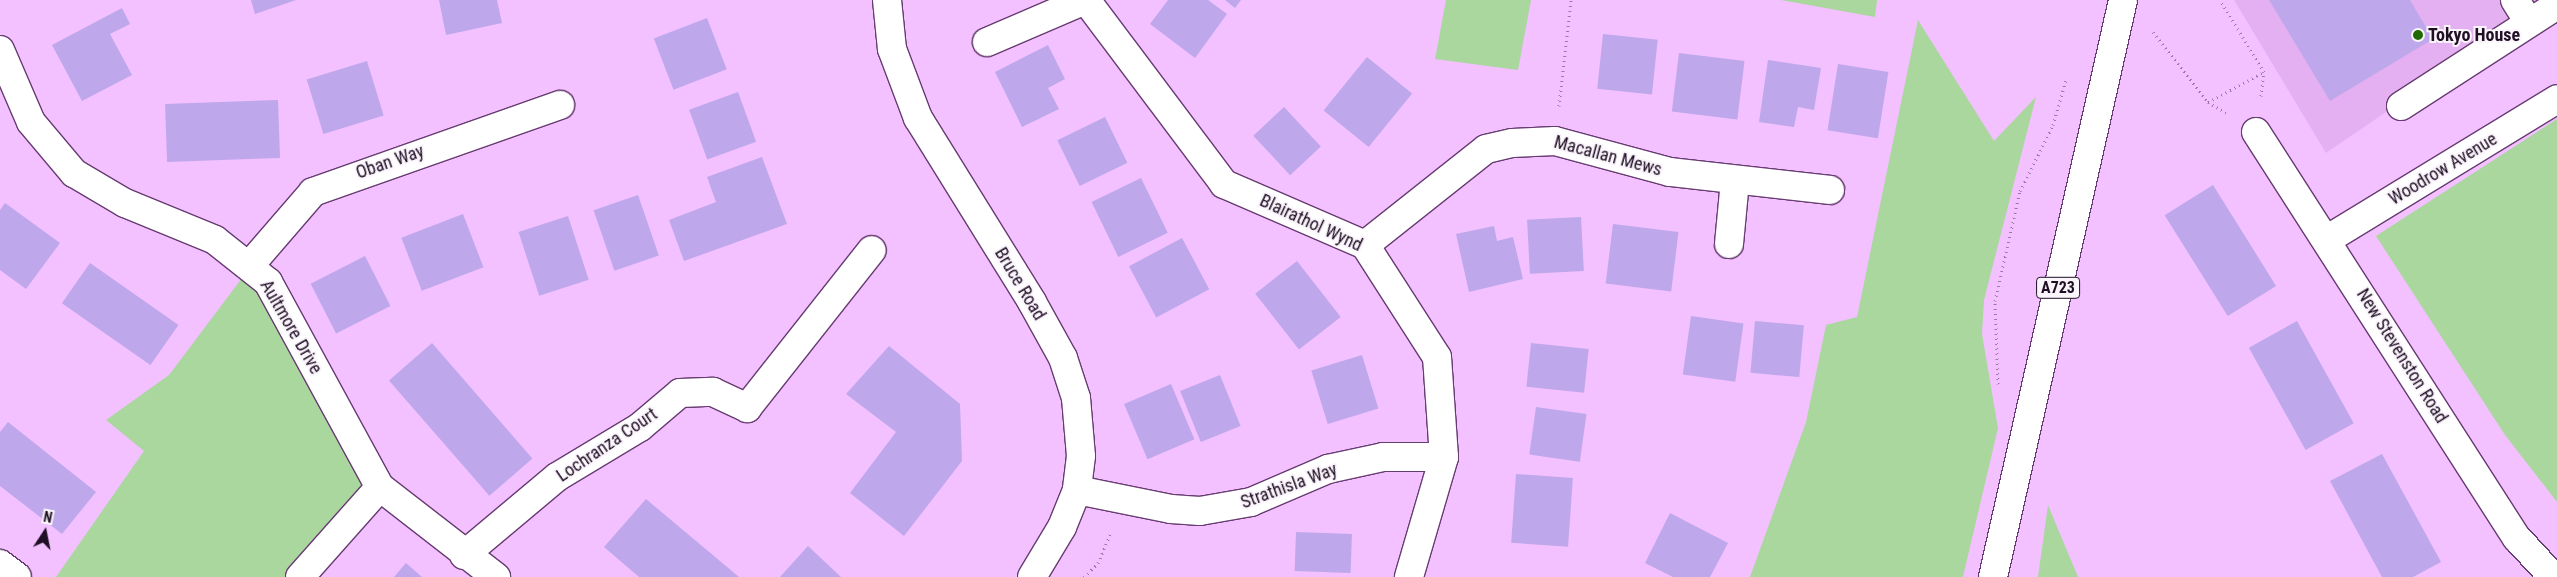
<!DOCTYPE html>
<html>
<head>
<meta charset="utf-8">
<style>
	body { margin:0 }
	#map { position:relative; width:2557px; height:577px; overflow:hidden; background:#f3c1ff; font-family:"Roboto Condensed",sans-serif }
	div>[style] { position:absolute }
	.built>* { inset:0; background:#e5b0f1 }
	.green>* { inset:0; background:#a9d79e }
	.building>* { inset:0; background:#bea7eb; transform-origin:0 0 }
	.path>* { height:3px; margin-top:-1.5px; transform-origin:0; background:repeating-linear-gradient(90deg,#9d78a6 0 1px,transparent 0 5px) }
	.roads { filter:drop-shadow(1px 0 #673c71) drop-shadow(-1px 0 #673c71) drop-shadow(0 1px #673c71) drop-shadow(0 -1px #673c71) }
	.minor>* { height:28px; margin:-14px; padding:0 14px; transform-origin:14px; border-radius:14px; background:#fff }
	.major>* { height:28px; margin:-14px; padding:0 14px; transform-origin:14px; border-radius:14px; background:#fff }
	.dots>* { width:14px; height:14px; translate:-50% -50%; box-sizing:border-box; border:2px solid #faf5fb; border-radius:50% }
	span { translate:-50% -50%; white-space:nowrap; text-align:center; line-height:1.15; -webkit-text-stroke:4px #faf5fb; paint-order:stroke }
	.shield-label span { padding:1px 4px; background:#faf5fb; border:1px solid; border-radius:4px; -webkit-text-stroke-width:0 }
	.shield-label { font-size:16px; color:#1f0e24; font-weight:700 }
	.poi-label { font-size:18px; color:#1f0e24; font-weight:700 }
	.left { translate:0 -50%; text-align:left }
	.street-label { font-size:18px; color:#1f0e24 }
	.north { position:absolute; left:20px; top:507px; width:50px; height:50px; -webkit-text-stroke:4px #faf5fb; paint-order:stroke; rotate:11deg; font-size:14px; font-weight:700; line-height:20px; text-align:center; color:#1f0e24 }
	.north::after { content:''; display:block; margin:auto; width:18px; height:22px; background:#1f0e24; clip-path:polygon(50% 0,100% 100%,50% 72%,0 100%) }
</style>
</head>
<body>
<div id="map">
	<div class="built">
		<div style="clip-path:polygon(2234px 0,2551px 0,2326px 153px)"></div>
	</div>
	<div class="green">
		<div style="clip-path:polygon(1446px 0,1531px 0,1518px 70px,1435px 59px)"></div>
		<div style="clip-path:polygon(1781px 0,1877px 0,1875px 17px)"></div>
		<div style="clip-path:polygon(1918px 20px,1994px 141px,2036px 97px,1984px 300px,1982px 334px,1998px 428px,1963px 577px,1750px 577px,1806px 422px,1826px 325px,1857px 317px)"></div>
		<div style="clip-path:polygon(2557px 119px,2557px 502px,2505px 435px,2376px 236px)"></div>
		<div style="clip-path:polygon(245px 274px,260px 287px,371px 484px,290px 577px,56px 577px,144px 451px,106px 420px,169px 375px)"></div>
		<div style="clip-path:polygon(2048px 505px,2078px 577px,2038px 577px)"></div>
	</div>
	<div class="building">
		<div style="clip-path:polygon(251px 0,296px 0,255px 14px)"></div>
		<div style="clip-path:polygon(439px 0,497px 0,502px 23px,446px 35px)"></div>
		<div style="clip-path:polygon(1168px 0,1208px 0,1227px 14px,1195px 58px,1150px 24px)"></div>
		<div style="clip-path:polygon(1225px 0,1241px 0,1235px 8px)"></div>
		<div style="clip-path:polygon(2269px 0,2410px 0,2433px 39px,2330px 101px)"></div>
		<div style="clip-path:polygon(122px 8px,130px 24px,110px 34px,132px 75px,82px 101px,52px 45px)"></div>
		<div style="left:707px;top:18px;width:55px;height:57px;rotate:69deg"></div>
		<div style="left:1603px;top:34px;width:55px;height:55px;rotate:6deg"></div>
		<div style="clip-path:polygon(1048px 45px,1065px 79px,1048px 88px,1059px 109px,1022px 127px,995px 72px)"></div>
		<div style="left:1679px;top:53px;width:66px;height:59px;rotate:7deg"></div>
		<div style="left:1367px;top:57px;width:58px;height:69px;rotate:39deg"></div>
		<div style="clip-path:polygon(1768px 60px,1821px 68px,1814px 110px,1798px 107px,1794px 127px,1759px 122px)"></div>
		<div style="left:367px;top:61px;width:57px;height:63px;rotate:73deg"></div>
		<div style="left:1838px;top:64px;width:51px;height:67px;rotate:9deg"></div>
		<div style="left:738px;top:92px;width:53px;height:52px;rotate:70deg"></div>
		<div style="left:278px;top:100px;width:58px;height:113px;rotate:88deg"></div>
		<div style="left:1284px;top:107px;width:54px;height:42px;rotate:47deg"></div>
		<div style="left:1105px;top:117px;width:51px;height:53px;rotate:64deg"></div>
		<div style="clip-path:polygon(762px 157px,787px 224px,684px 261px,669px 220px,716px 202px,707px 177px)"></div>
		<div style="left:1141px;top:178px;width:61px;height:55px;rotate:64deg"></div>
		<div style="left:2213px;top:185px;width:119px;height:57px;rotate:58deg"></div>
		<div style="left:638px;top:195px;width:64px;height:47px;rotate:71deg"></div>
		<div style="clip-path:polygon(5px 203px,60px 243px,26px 289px,0 270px,0 210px)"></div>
		<div style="left:463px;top:214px;width:57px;height:66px;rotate:69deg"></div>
		<div style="left:568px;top:216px;width:67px;height:52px;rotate:72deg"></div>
		<div style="left:1581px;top:217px;width:54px;height:54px;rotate:87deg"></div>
		<div style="left:1613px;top:224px;width:66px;height:60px;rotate:7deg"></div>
		<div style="clip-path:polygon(1494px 226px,1497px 241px,1513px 237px,1523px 279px,1469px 292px,1456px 234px)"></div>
		<div style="left:1182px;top:238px;width:58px;height:60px;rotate:62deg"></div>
		<div style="left:365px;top:256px;width:56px;height:61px;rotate:63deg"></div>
		<div style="left:1297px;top:261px;width:71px;height:53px;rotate:52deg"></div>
		<div style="left:90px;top:263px;width:108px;height:49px;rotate:35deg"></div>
		<div style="left:1691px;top:316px;width:53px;height:59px;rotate:8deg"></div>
		<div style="left:1755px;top:321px;width:49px;height:52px;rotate:5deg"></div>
		<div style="left:2297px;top:321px;width:117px;height:55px;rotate:61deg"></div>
		<div style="left:432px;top:343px;width:153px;height:57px;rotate:49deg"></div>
		<div style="left:1531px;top:343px;width:58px;height:44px;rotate:6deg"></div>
		<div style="clip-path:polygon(889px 346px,960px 404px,962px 461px,904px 536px,850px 493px,896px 432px,846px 394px)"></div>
		<div style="left:1362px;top:355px;width:56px;height:53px;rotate:73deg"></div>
		<div style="left:1220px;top:375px;width:55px;height:43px;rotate:68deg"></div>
		<div style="left:1171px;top:384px;width:60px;height:51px;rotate:67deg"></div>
		<div style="left:1536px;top:407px;width:51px;height:48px;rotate:8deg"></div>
		<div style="clip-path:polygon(8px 422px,96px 492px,62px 534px,0 486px,0 432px)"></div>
		<div style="clip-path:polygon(2382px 454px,2441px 562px,2413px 577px,2382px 577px,2330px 481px)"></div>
		<div style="left:1516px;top:474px;width:57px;height:69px;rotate:4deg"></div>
		<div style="clip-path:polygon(646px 499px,739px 577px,639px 577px,604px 547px)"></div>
		<div style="clip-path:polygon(1670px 513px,1728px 543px,1710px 577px,1673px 577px,1645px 563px)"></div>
		<div style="left:1296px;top:532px;width:56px;height:39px;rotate:2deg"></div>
		<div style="clip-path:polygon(808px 546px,841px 577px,780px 577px)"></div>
		<div style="clip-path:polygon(406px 563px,422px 577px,394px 577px)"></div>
	</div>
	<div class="path">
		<div style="left:2153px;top:32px;width:89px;rotate:51.8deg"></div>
		<div style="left:2208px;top:102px;width:64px;rotate:-28.2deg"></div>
		<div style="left:2264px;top:72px;width:84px;rotate:-121.4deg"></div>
		<div style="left:2261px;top:96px;width:23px;rotate:-83deg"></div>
		<div style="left:2208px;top:102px;width:21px;rotate:31deg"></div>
		<div style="left:1559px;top:106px;width:107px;rotate:-83.5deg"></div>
		<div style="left:1998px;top:384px;width:83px;rotate:-92.1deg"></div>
		<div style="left:1995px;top:301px;width:113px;rotate:-77.2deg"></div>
		<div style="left:2020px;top:191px;width:74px;rotate:-63.4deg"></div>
		<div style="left:2053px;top:125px;width:47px;rotate:-73.9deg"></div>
		<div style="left:1084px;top:577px;width:20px;rotate:-45deg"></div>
		<div style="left:1098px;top:563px;width:33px;rotate:-67deg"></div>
	</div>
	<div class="roads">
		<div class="minor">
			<div style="left:887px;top:0;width:49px;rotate:84.2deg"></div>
			<div style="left:892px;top:49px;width:74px;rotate:69.4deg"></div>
			<div style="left:918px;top:118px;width:216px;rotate:58.2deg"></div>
			<div style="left:1032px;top:302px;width:64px;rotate:61deg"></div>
			<div style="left:1063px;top:358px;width:42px;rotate:72deg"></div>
			<div style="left:1076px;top:398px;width:58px;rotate:85.1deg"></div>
			<div style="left:1081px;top:456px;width:34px;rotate:97deg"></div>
			<div style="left:1077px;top:490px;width:40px;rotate:112deg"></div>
			<div style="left:1062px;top:527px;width:58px;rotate:121deg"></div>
			<div style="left:1086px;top:0;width:230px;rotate:53.1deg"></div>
			<div style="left:1224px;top:184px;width:154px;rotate:23.4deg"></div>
			<div style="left:1365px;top:245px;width:133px;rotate:57.3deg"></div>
			<div style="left:1437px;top:357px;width:100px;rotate:86deg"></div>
			<div style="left:1444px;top:457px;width:125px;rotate:106.3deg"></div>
			<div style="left:2515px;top:0;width:26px;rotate:58deg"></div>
			<div style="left:987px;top:42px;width:107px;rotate:-23.2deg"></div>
			<div style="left:0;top:50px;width:78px;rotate:66.7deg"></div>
			<div style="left:31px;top:122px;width:67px;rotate:49.9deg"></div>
			<div style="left:74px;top:173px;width:59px;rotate:30.5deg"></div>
			<div style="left:125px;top:203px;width:97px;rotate:22.3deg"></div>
			<div style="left:215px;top:240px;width:68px;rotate:38.4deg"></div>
			<div style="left:268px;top:282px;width:234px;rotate:61.4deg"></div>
			<div style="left:380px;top:487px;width:147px;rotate:37.8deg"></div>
			<div style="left:2401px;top:106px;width:186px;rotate:-32.9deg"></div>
			<div style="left:2256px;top:132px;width:483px;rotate:57.3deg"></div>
			<div style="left:2517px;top:538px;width:53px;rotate:47.3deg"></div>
			<div style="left:2328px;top:239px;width:268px;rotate:-31.4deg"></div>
			<div style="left:1729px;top:244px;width:64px;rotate:-84.6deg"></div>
			<div style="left:1365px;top:245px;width:154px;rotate:-38.4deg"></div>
			<div style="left:1486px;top:149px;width:27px;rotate:-13deg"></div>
			<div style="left:1512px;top:143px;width:43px;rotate:-2.7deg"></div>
			<div style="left:1555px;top:141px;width:119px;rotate:15.1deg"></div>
			<div style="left:1670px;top:172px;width:161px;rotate:6.4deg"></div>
			<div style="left:250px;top:265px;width:96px;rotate:-49.2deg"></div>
			<div style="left:313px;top:192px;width:262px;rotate:-19.4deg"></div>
			<div style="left:1077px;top:490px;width:96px;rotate:11.4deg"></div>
			<div style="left:1171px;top:509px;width:29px;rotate:4deg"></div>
			<div style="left:1200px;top:511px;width:52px;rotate:-10deg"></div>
			<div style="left:1251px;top:502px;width:84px;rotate:-23.2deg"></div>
			<div style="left:1328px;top:469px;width:56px;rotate:-12.3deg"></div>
			<div style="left:1383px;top:457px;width:61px"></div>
			<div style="left:464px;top:555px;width:121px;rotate:-40deg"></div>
			<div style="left:557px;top:477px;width:97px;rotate:-31.1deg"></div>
			<div style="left:640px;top:427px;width:52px;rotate:-40.4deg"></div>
			<div style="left:680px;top:393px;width:33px;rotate:-2deg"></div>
			<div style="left:713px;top:392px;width:38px;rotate:25deg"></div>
			<div style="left:747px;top:408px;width:201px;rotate:-51.7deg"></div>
			<div style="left:0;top:564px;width:21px;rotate:37deg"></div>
			<div style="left:300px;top:577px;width:120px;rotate:-48.4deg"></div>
		</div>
		<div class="major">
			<div style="left:1993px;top:577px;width:591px;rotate:-77.3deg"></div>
		</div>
	</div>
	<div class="dots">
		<div style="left:2418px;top:35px;background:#206a05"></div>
	</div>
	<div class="shield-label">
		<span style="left:2058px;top:288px">A723</span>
	</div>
	<div class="poi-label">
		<span class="left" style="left:2428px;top:35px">Tokyo House</span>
	</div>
	<div class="street-label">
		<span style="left:1608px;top:156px;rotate:15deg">Macallan Mews</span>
		<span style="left:390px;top:162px;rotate:-19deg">Oban Way</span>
		<span style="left:2443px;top:169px;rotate:-31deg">Woodrow Avenue</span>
		<span style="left:1311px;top:223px;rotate:25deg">Blairathol Wynd</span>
		<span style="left:1020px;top:284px;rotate:59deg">Bruce Road</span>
		<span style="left:291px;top:327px;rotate:60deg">Aultmore Drive</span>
		<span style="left:2402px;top:356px;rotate:58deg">New Stevenston Road</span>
		<span style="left:607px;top:445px;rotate:-34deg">Lochranza Court</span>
		<span style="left:1289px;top:486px;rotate:-20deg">Strathisla Way</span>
	</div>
	<div class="north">N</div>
</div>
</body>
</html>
